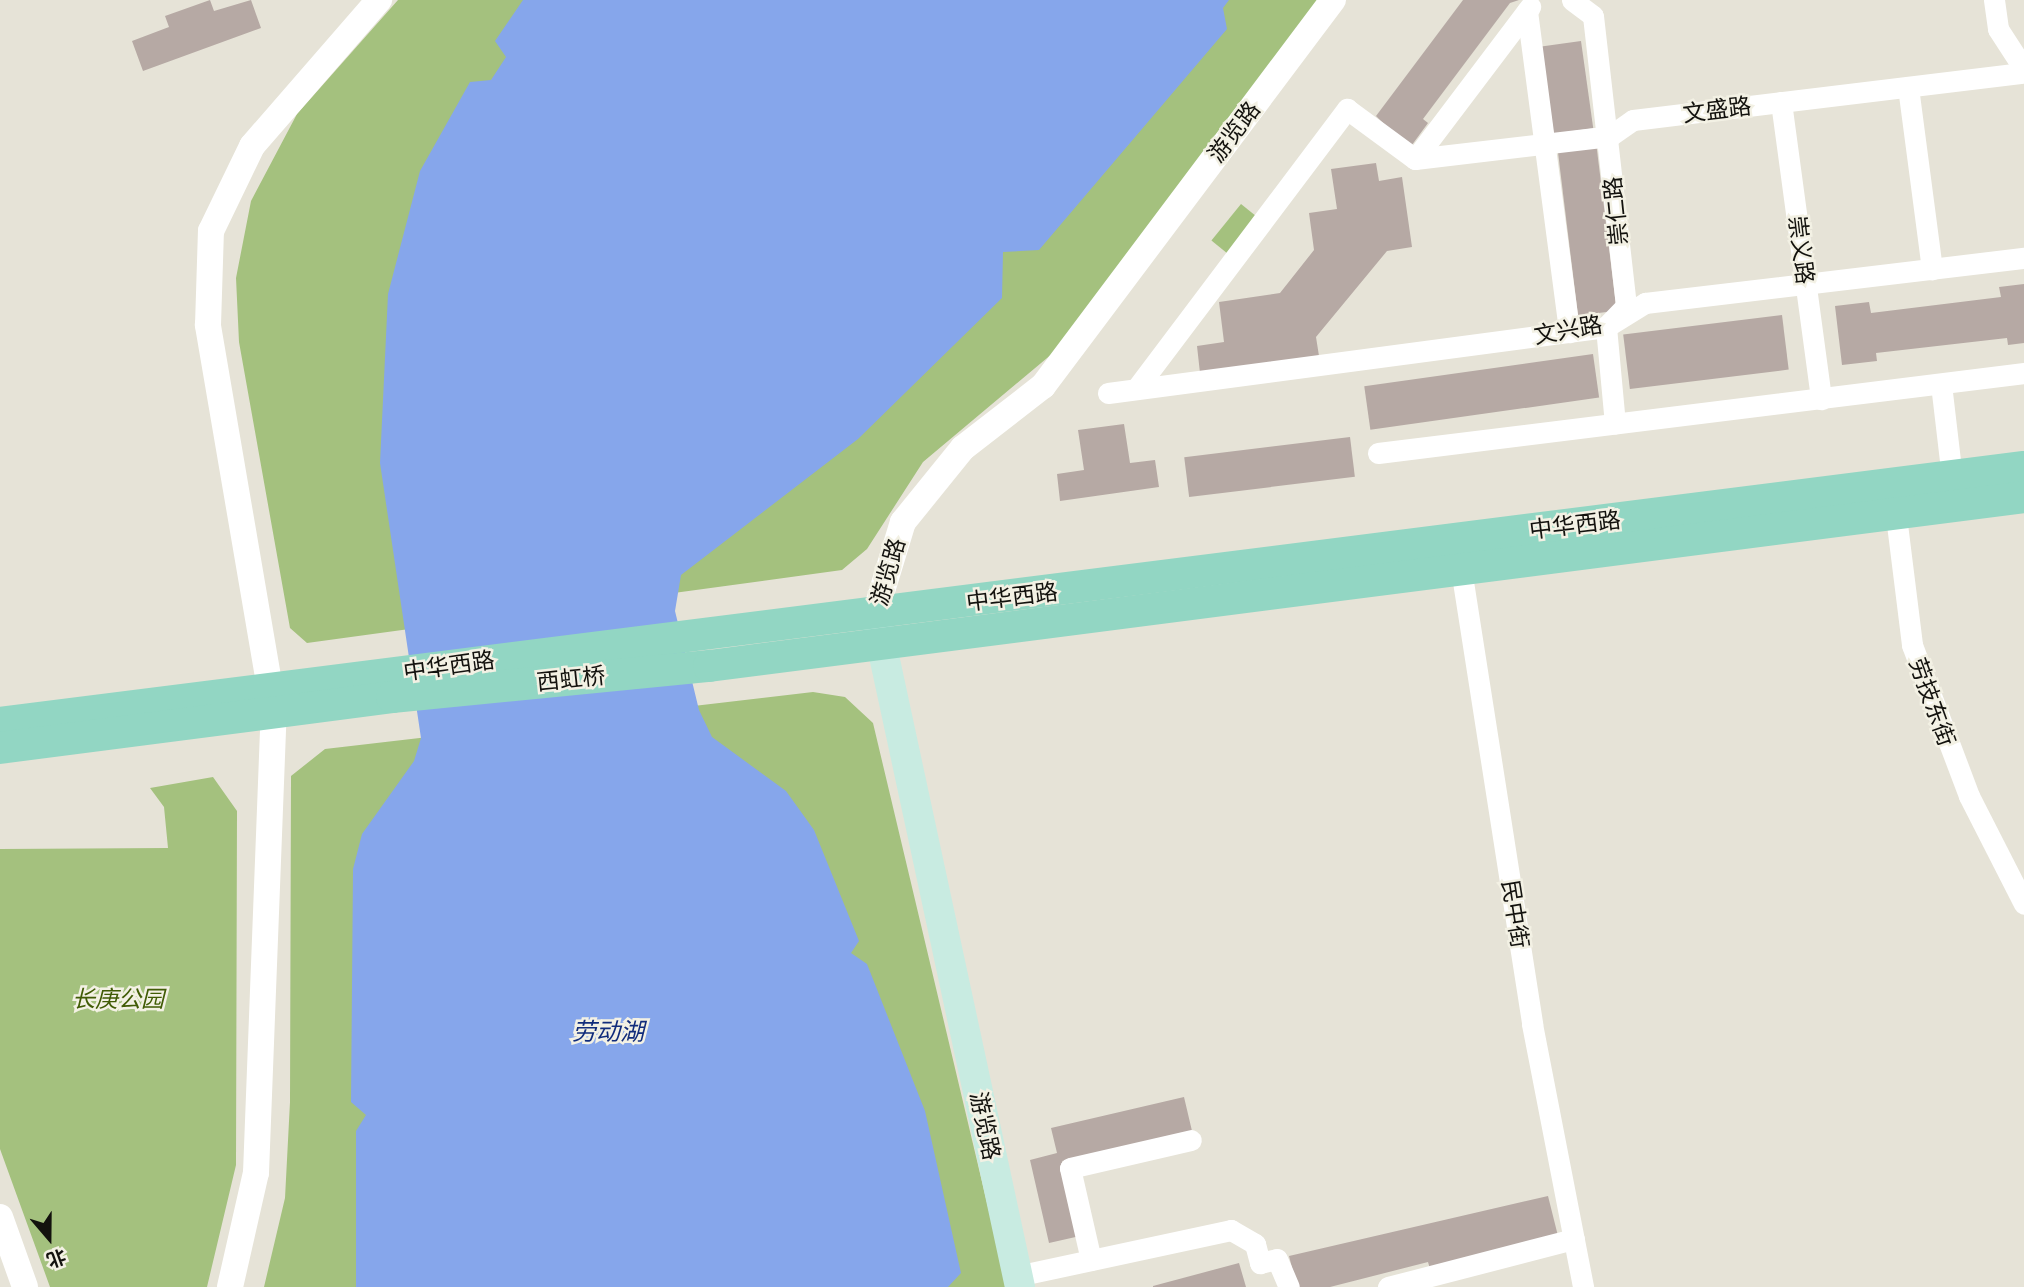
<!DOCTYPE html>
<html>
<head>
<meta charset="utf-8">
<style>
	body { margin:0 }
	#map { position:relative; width:2024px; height:1287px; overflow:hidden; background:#e6e3d7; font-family:"Crimson Pro","Noto Sans SC",serif }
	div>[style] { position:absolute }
	.green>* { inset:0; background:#a4c17e; transform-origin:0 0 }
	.water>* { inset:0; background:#86a6eb }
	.building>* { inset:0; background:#b6a9a4; transform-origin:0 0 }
	.minor>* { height:21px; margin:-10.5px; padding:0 10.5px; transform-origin:10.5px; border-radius:10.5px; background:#fff }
	.tertiary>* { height:26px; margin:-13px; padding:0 13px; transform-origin:13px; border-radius:13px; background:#fff }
	.secondary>* { height:30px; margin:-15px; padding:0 15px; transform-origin:15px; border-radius:15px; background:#c8ebe1 }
	.primary>* { height:32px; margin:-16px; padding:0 16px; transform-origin:16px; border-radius:16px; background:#92d6c3 }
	span { translate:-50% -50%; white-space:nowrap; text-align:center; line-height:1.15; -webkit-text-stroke:5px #f3f1e4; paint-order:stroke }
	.street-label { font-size:23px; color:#13120e }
	.park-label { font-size:23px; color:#415c06; font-style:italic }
	.water-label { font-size:24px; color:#112c7b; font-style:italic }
	.north { position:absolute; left:14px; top:1203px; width:70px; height:70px; -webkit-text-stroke:5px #f3f1e4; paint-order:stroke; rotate:160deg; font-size:19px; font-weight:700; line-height:28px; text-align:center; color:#13120e }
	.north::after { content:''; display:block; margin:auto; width:24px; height:32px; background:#13120e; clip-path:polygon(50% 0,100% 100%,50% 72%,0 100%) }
</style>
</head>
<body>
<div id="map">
	<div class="green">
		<div style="clip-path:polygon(398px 0,1318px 0,1059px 348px,923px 462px,867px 549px,842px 570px,307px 643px,290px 628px,239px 342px,236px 278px,251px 201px,297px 114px)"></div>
		<div style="left:1241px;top:204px;width:26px;height:47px;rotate:39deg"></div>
		<div style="clip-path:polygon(813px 692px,845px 697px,873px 723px,1007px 1287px,264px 1287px,285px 1198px,290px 1102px,291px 776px,325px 749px)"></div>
		<div style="clip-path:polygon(213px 777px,237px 811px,236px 1165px,207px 1287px,50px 1287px,0 1149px,0 849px,168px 848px,164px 807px,150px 788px)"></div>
	</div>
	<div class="water">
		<div style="clip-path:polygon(523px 0,1229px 0,1223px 8px,1227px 29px,1039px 250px,1003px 252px,1002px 298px,858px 439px,681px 575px,675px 611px,699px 710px,712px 737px,786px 791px,814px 830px,859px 941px,851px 953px,867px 964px,925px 1111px,961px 1273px,948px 1287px,356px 1287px,356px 1131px,366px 1115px,351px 1102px,353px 869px,362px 834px,414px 761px,421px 738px,380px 463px,388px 294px,420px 171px,470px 82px,491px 80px,506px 57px,495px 41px)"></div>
	</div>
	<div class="building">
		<div style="clip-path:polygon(210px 0,214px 11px,251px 0,261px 28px,143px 71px,132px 41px,169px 27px,165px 16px)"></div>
		<div style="clip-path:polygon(1463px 0,1519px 0,1510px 3px,1423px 119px,1428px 123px,1409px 149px,1376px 116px)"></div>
		<div style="left:1581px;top:41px;width:88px;height:40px;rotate:82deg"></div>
		<div style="left:1596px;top:142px;width:170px;height:39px;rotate:83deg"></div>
		<div style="clip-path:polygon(1376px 163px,1379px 181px,1402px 177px,1412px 247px,1387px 251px,1316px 337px,1319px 356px,1200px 373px,1197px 346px,1224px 342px,1219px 302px,1280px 293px,1314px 250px,1309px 213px,1337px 209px,1331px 169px)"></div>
		<div style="clip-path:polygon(2024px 284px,2024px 343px,2008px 345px,2007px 338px,1876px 353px,1877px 361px,1842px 365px,1835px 306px,1869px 302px,1871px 313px,2001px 297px,1999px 287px)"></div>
		<div style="left:1782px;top:315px;width:55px;height:160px;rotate:83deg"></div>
		<div style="left:1593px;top:354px;width:44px;height:231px;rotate:82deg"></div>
		<div style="clip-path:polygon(1124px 424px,1130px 463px,1155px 460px,1159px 487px,1060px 501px,1057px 474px,1084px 470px,1078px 430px)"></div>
		<div style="left:1350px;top:437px;width:40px;height:167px;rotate:83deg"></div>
		<div style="clip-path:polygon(1184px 1097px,1192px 1131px,1062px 1161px,1080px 1236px,1049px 1243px,1030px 1160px,1057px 1153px,1051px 1128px)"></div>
		<div style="clip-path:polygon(1548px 1196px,1558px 1236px,1430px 1269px,1428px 1262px,1330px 1287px,1297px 1287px,1289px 1256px)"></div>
		<div style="clip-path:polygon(1239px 1263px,1246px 1287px,1153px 1287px,1153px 1286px)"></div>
	</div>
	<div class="minor">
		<div style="left:1572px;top:0;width:26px;rotate:37deg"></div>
		<div style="left:1593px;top:16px;width:292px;rotate:83.5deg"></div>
		<div style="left:1626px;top:306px;width:29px;rotate:134deg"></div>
		<div style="left:1606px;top:327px;width:97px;rotate:84.7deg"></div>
		<div style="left:1994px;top:0;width:29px;rotate:82deg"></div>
		<div style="left:1998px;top:29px;width:48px;rotate:57deg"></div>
		<div style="left:1527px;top:11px;width:324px;rotate:82.5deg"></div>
		<div style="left:1908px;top:87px;width:184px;rotate:82.5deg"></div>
		<div style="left:1781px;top:102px;width:300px;rotate:82.3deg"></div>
		<div style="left:1415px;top:159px;width:196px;rotate:-6.7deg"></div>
		<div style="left:1610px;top:136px;width:28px;rotate:-35deg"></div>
		<div style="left:1633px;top:120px;width:394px;rotate:-6.9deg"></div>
		<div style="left:1415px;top:159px;width:191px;rotate:-52.9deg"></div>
		<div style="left:1941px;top:384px;width:103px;rotate:83.3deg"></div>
		<div style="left:1136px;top:389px;width:351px;rotate:-53deg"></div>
		<div style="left:1347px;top:109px;width:84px;rotate:36.3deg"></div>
		<div style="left:1108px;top:393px;width:502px;rotate:-7.55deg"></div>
		<div style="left:1606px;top:327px;width:46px;rotate:-31.6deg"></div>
		<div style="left:1645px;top:303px;width:382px;rotate:-6.8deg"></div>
		<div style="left:1378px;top:453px;width:651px;rotate:-7.06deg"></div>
		<div style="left:1894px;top:500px;width:146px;rotate:82.9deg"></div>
		<div style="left:1912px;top:645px;width:161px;rotate:69.3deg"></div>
		<div style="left:1969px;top:796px;width:121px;rotate:63deg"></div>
		<div style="left:1459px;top:556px;width:474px;rotate:81.1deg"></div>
		<div style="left:1532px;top:1024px;width:268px;rotate:79deg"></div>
		<div style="left:1091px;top:1260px;width:94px;rotate:-102.9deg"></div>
		<div style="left:1070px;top:1168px;width:124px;rotate:-13deg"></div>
		<div style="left:1017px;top:1276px;width:219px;rotate:-12.1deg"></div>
		<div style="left:1231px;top:1230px;width:28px;rotate:30deg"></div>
		<div style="left:1255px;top:1244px;width:20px;rotate:75deg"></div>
		<div style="left:1260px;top:1263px;width:17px;rotate:-13deg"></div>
		<div style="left:1277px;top:1259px;width:30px;rotate:67deg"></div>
		<div style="left:1388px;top:1287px;width:192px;rotate:-14.5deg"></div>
	</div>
	<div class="tertiary">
		<div style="left:875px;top:614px;width:96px;rotate:-73.1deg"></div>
		<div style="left:903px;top:522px;width:95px;rotate:-51deg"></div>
		<div style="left:963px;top:448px;width:101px;rotate:-37.8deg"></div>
		<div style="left:1043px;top:386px;width:483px;rotate:-53.1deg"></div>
		<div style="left:0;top:1217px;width:74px;rotate:70.3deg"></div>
		<div style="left:230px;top:1287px;width:117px;rotate:-77.2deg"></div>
		<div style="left:256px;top:1173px;width:461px;rotate:-87.8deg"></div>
		<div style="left:274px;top:712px;width:393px;rotate:-99.7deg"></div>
		<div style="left:208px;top:325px;width:94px;rotate:-88.2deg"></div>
		<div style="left:211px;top:231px;width:94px;rotate:-64.2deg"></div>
		<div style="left:252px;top:146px;width:194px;rotate:-49deg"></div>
	</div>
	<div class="secondary">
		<div style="left:875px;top:614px;width:688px;rotate:77.84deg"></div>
	</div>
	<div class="primary">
		<div style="left:0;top:723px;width:2040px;rotate:-7.21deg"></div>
		<div style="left:0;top:748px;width:395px;rotate:-7.4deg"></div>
		<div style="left:392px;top:697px;width:319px;rotate:-5.6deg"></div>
		<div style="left:709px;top:666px;width:1326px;rotate:-7.32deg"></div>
	</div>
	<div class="street-label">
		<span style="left:1717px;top:110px;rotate:-7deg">文盛路</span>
		<span style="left:1234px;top:132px;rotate:-53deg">游览路</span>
		<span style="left:1616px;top:211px;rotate:-96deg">崇仁路</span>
		<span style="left:1801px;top:250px;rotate:83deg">崇义路</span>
		<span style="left:1568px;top:330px;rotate:-10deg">文兴路</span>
		<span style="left:1575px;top:525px;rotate:-7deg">中华西路</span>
		<span style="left:888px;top:572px;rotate:-74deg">游览路</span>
		<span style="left:1012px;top:597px;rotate:-7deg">中华西路</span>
		<span style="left:449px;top:666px;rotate:-8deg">中华西路</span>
		<span style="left:571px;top:679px;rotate:-6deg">西虹桥</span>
		<span style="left:1932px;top:702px;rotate:70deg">劳技东街</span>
		<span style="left:1515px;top:914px;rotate:81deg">民中街</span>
		<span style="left:985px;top:1126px;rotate:78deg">游览路</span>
	</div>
	<div class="park-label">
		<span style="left:118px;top:999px">长庚公园</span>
	</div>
	<div class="water-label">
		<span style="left:608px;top:1032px">劳动湖</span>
	</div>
	<div class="north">北</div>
</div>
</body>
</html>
